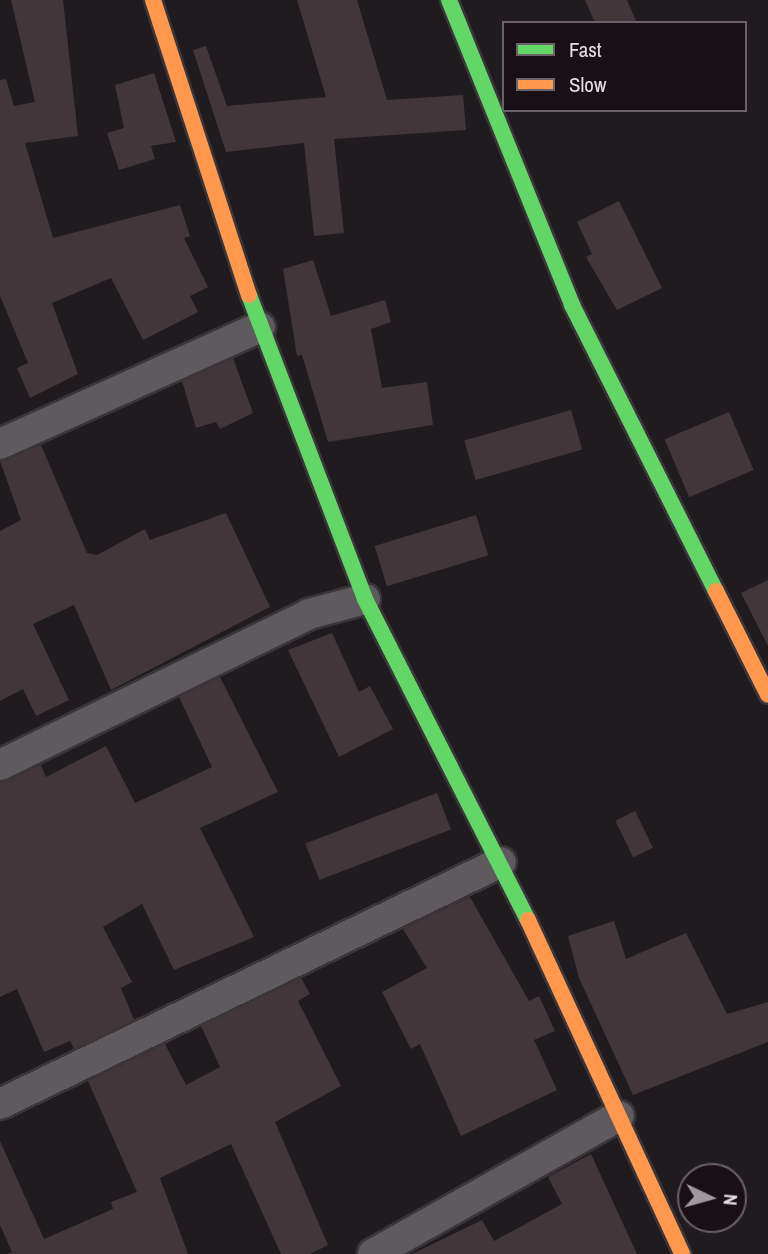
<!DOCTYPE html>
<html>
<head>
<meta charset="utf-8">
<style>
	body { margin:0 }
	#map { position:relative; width:768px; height:1254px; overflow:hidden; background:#201b1f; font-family:"Archivo Narrow",sans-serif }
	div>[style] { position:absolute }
	.building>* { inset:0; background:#41363a; transform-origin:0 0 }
	.roads { filter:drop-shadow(2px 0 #393539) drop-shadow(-2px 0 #393539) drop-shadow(0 2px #393539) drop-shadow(0 -2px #393539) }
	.street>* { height:30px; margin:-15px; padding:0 15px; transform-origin:15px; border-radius:15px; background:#5e5a5d }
	.fast>* { height:16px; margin:-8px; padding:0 8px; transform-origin:8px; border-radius:8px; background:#63d668 }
	.slow>* { height:16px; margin:-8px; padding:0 8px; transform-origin:8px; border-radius:8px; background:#ff974d }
	span { translate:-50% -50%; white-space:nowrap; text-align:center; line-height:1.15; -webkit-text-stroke:5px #190f17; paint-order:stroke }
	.legend { position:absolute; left:502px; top:21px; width:245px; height:91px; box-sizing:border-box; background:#190f17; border:2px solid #6b6269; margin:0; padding:9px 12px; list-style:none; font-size:21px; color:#e5dee4 }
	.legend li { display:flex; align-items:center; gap:14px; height:35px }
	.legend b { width:35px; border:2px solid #6b6269 }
	.north { position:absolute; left:677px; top:1163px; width:70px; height:70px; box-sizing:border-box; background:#190f17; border:2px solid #6b6269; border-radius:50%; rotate:95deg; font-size:19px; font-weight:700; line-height:28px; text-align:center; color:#e5dee4 }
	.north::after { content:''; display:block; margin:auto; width:24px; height:32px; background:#a09a9f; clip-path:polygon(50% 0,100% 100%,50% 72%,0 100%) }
</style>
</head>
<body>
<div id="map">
	<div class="building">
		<div style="clip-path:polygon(11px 0,63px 0,78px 136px,25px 143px,53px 238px,180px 205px,190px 236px,184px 238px,208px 287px,190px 296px,198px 312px,143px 340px,111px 278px,52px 303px,78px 374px,30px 398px,17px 368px,28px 363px,0 296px,0 80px,6px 79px,14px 106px,35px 102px)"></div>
		<div style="clip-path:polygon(297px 0,357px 0,387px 100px,463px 95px,466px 130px,334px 139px,344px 233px,314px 236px,304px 143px,226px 152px,193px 50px,206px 46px,227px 106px,326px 97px)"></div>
		<div style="clip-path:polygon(585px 0,627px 0,637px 23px,595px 23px)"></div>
		<div style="clip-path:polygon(154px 73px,176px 142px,151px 146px,155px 159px,119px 170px,107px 133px,124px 128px,115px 85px)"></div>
		<div style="clip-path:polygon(619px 201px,662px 288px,617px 310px,586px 257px,592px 254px,577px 222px)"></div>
		<div style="clip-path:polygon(313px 260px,331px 316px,385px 300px,391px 322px,371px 329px,382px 388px,427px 382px,433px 425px,328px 442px,302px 355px,297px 356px,283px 269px)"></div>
		<div style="clip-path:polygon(233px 358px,253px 413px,220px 429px,216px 422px,196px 428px,182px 381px)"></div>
		<div style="left:571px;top:410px;width:41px;height:111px;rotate:74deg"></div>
		<div style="left:729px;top:412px;width:63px;height:70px;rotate:67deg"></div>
		<div style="clip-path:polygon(41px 445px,87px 553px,97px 555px,145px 529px,150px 540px,226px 513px,270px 607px,111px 690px,74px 605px,33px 624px,69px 700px,36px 716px,23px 689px,0 701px,0 531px,21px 520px,0 461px)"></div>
		<div style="left:476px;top:515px;width:42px;height:106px;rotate:73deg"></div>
		<div style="clip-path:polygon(768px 580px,768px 646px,741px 593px)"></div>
		<div style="clip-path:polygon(332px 633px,359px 692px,370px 686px,393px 729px,339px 757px,288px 650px)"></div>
		<div style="clip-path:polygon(220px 677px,278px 792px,200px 828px,254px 937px,174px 970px,142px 904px,103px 927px,132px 982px,121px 988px,134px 1020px,74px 1049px,70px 1041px,44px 1052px,17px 989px,0 997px,0 782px,41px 765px,46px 777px,106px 746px,135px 803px,212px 767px,179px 697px)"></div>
		<div style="left:437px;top:793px;width:39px;height:141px;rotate:69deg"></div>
		<div style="left:635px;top:811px;width:41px;height:22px;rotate:64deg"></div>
		<div style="clip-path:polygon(470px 897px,529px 1001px,539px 996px,555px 1031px,534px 1040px,557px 1090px,461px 1136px,420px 1044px,411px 1049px,382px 992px,427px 968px,403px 929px)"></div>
		<div style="clip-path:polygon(614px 921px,626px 959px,686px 933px,727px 1014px,768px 1002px,768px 1042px,633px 1095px,579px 978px,568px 936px)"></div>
		<div style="clip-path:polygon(301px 978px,310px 994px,298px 1001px,341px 1086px,275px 1122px,328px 1245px,310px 1254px,281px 1254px,231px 1144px,160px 1178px,188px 1254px,7px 1254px,12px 1252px,0 1225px,0 1141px,44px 1239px,113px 1209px,111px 1202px,137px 1192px,88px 1081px,165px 1044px,186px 1085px,220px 1067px,201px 1026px)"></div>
		<div style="clip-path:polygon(591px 1154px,637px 1254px,412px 1254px,482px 1220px,494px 1241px,562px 1204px,548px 1177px)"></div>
	</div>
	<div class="roads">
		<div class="street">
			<div style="left:0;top:444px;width:285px;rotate:-24.2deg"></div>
			<div style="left:0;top:765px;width:344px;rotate:-26deg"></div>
			<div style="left:309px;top:614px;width:58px;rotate:-15deg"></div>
			<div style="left:0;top:1104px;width:556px;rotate:-25.78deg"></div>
			<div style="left:373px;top:1254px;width:282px;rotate:-29.3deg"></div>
		</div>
		<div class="fast">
			<div style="left:449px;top:0;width:329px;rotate:68deg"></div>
			<div style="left:572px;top:305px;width:320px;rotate:63.3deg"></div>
			<div style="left:249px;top:295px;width:325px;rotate:69.1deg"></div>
			<div style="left:365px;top:599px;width:360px;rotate:63.1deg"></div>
		</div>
		<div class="slow">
			<div style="left:153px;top:0;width:310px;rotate:72deg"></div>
			<div style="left:716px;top:591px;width:116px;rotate:63.4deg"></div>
			<div style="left:528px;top:920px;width:368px;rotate:65.2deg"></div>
		</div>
	</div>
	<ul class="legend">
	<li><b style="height:9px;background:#63d668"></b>Fast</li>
	<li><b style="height:9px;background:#ff974d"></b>Slow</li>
	</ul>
	<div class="north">N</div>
</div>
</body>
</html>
